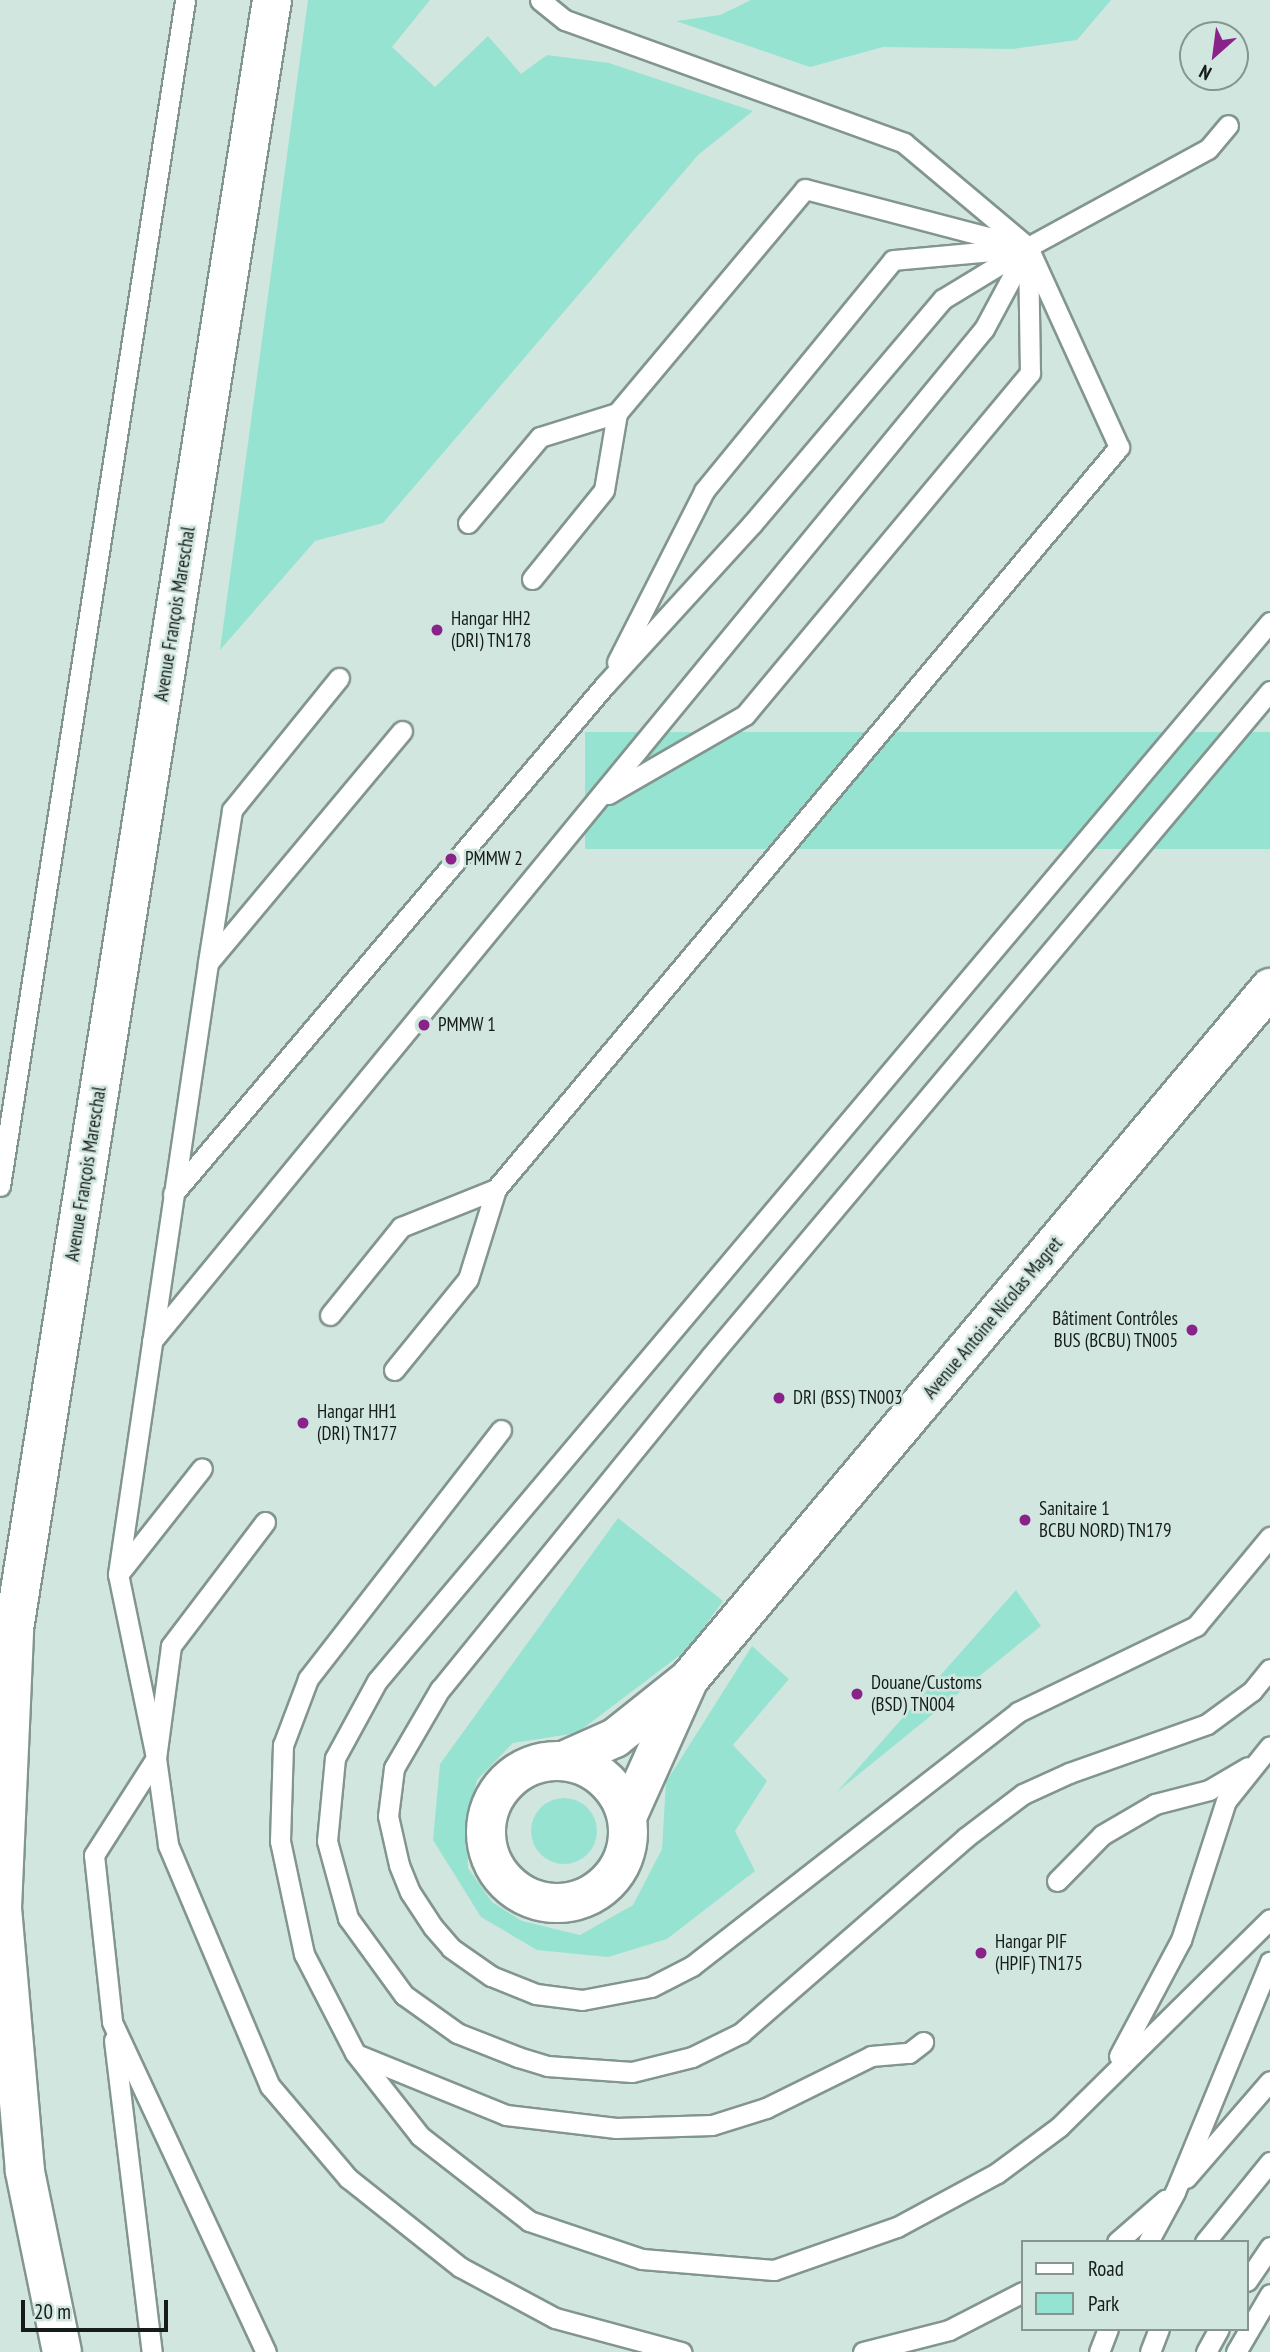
<!DOCTYPE html>
<html>
<head>
<meta charset="utf-8">
<style>
	body { margin:0 }
	#map { position:relative; width:1270px; height:2352px; overflow:hidden; background:#d2e6e0; font-family:"PT Sans Narrow",sans-serif }
	div>[style] { position:absolute }
	.green>* { inset:0; background:#97e3d1; transform-origin:0 0 }
	.round { border-radius:50% }
	.roads { filter:drop-shadow(2px 0 #829590) drop-shadow(-2px 0 #829590) drop-shadow(0 2px #829590) drop-shadow(0 -2px #829590) }
	.service>* { height:19px; margin:-9.5px; padding:0 9.5px; transform-origin:9.5px; border-radius:9.5px; background:#fff }
	.minor>* { height:38px; margin:-19px; padding:0 19px; transform-origin:19px; border-radius:19px; background:#fff }
	.minor>.ring { margin:-19px; padding:0; box-sizing:content-box; background:none; border:38px solid #fff; border-radius:50% }
	.dots>* { width:19px; height:19px; translate:-50% -50%; box-sizing:border-box; border:4px solid #d2e6e0; border-radius:50% }
	span { translate:-50% -50%; white-space:nowrap; text-align:center; line-height:1.15; -webkit-text-stroke:5px #d2e6e0; paint-order:stroke }
	.street-label { font-size:19px; color:#151c1a }
	.poi-label { font-size:19px; color:#151c1a }
	.left { translate:0 -50%; text-align:left }
	.right { translate:-100% -50%; text-align:right }
	.legend { position:absolute; left:1021px; top:2240px; width:228px; height:91px; box-sizing:border-box; background:#d2e6e0; border:2px solid #869591; margin:0; padding:9px 12px; list-style:none; font-size:21px; color:#151c1a }
	.legend li { display:flex; align-items:center; gap:14px; height:35px }
	.legend b { width:35px; border:2px solid #869591 }
	.north { position:absolute; left:1179px; top:21px; width:70px; height:70px; box-sizing:border-box; background:#d2e6e0; border:2px solid #869591; border-radius:50%; rotate:208deg; font-size:19px; font-weight:700; line-height:28px; text-align:center; color:#151c1a }
	.north::after { content:''; display:block; margin:auto; width:24px; height:32px; background:#89238a; clip-path:polygon(50% 0,100% 100%,50% 72%,0 100%) }
	.scale { position:absolute; left:21px; top:2300px; width:147px; height:32px; box-sizing:border-box; border:4px solid #151c1a; border-top:0; padding-left:9px; font-size:21px; line-height:24px; white-space:nowrap; color:#151c1a; -webkit-text-stroke:5px #d2e6e0; paint-order:stroke }
</style>
</head>
<body>
<div id="map">
	<div class="green">
		<div style="clip-path:polygon(308px 0,430px 0,392px 47px,435px 87px,488px 36px,521px 74px,547px 55px,609px 63px,753px 111px,698px 155px,383px 523px,315px 541px,220px 650px)"></div>
		<div style="clip-path:polygon(751px 0,1111px 0,1077px 40px,1013px 49px,883px 47px,810px 67px,676px 21px,720px 15px)"></div>
		<div style="left:1270px;top:732px;width:117px;height:685px;rotate:90deg"></div>
		<div style="clip-path:polygon(618px 1518px,723px 1601px,688px 1649px,577px 1733px,513px 1743px,477px 1780px,467px 1820px,468px 1868px,492px 1902px,522px 1921px,580px 1935px,633px 1905px,662px 1849px,666px 1782px,752px 1646px,789px 1679px,733px 1745px,767px 1781px,735px 1831px,755px 1871px,667px 1939px,608px 1957px,537px 1950px,481px 1917px,433px 1840px,440px 1764px)"></div>
		<div style="clip-path:polygon(1016px 1590px,1041px 1626px,837px 1792px)"></div>
		<div class="round" style="left:531px;top:1798px;width:66px;height:66px"></div>
	</div>
	<div class="roads">
		<div class="service">
			<div style="left:540px;top:0;width:32px;rotate:39deg"></div>
			<div style="left:565px;top:20px;width:361px;rotate:19.9deg"></div>
			<div style="left:904px;top:143px;width:162px;rotate:40deg"></div>
			<div style="left:1028px;top:247px;width:126px;rotate:89.1deg"></div>
			<div style="left:1030px;top:373px;width:445px;rotate:129.8deg"></div>
			<div style="left:745px;top:715px;width:158px;rotate:150deg"></div>
			<div style="left:468px;top:523px;width:112px;rotate:-50.1deg"></div>
			<div style="left:540px;top:437px;width:81px;rotate:-17.3deg"></div>
			<div style="left:532px;top:579px;width:114px;rotate:-51deg"></div>
			<div style="left:604px;top:490px;width:78px;rotate:-80.4deg"></div>
			<div style="left:617px;top:413px;width:292px;rotate:-50deg"></div>
			<div style="left:805px;top:189px;width:225px;rotate:14.7deg"></div>
			<div style="left:1270px;top:622px;width:1385px;rotate:130.14deg"></div>
			<div style="left:377px;top:1681px;width:88px;rotate:118.6deg"></div>
			<div style="left:335px;top:1758px;width:83px;rotate:95.5deg"></div>
			<div style="left:327px;top:1841px;width:80px;rotate:74.7deg"></div>
			<div style="left:348px;top:1918px;width:95px;rotate:54deg"></div>
			<div style="left:404px;top:1995px;width:65px;rotate:35.6deg"></div>
			<div style="left:457px;top:2033px;width:66px;rotate:21.5deg"></div>
			<div style="left:518px;top:2057px;width:30px;rotate:17deg"></div>
			<div style="left:547px;top:2066px;width:85px;rotate:4deg"></div>
			<div style="left:632px;top:2072px;width:62px;rotate:-14deg"></div>
			<div style="left:692px;top:2057px;width:55px;rotate:-26.1deg"></div>
			<div style="left:741px;top:2033px;width:297px;rotate:-41deg"></div>
			<div style="left:965px;top:1838px;width:73px;rotate:-37.2deg"></div>
			<div style="left:1023px;top:1794px;width:51px;rotate:-24.5deg"></div>
			<div style="left:1069px;top:1773px;width:146px;rotate:-19.5deg"></div>
			<div style="left:1207px;top:1724px;width:56px;rotate:-36.3deg"></div>
			<div style="left:1252px;top:1691px;width:28px;rotate:-51deg"></div>
			<div style="left:617px;top:662px;width:192px;rotate:-63deg"></div>
			<div style="left:704px;top:491px;width:298px;rotate:-50.7deg"></div>
			<div style="left:893px;top:260px;width:121px;rotate:-5.2deg"></div>
			<div style="left:1270px;top:691px;width:869px;rotate:130.05deg"></div>
			<div style="left:711px;top:1356px;width:429px;rotate:129.1deg"></div>
			<div style="left:440px;top:1689px;width:91px;rotate:120.2deg"></div>
			<div style="left:394px;top:1768px;width:48px;rotate:97.1deg"></div>
			<div style="left:388px;top:1816px;width:50px;rotate:77.3deg"></div>
			<div style="left:399px;top:1865px;width:29px;rotate:68deg"></div>
			<div style="left:410px;top:1892px;width:42px;rotate:56.7deg"></div>
			<div style="left:433px;top:1927px;width:28px;rotate:49deg"></div>
			<div style="left:451px;top:1948px;width:49px;rotate:35deg"></div>
			<div style="left:491px;top:1976px;width:48px;rotate:21.8deg"></div>
			<div style="left:536px;top:1994px;width:46px;rotate:7.4deg"></div>
			<div style="left:582px;top:2000px;width:70px;rotate:-10.7deg"></div>
			<div style="left:651px;top:1987px;width:46px;rotate:-27.1deg"></div>
			<div style="left:692px;top:1966px;width:413px;rotate:-37.9deg"></div>
			<div style="left:1018px;top:1712px;width:198px;rotate:-25.8deg"></div>
			<div style="left:1196px;top:1626px;width:116px;rotate:-50.3deg"></div>
			<div style="left:402px;top:731px;width:302px;rotate:129.9deg"></div>
			<div style="left:208px;top:963px;width:618px;rotate:98.38deg"></div>
			<div style="left:118px;top:1574px;width:188px;rotate:78.3deg"></div>
			<div style="left:156px;top:1758px;width:88px;rotate:82.1deg"></div>
			<div style="left:168px;top:1845px;width:262px;rotate:67.1deg"></div>
			<div style="left:270px;top:2086px;width:121px;rotate:49.7deg"></div>
			<div style="left:348px;top:2178px;width:143px;rotate:38.5deg"></div>
			<div style="left:460px;top:2267px;width:108px;rotate:28.2deg"></div>
			<div style="left:555px;top:2318px;width:131px;rotate:15.1deg"></div>
			<div style="left:208px;top:962px;width:154px;rotate:-81deg"></div>
			<div style="left:232px;top:810px;width:170px;rotate:-51deg"></div>
			<div style="left:0;top:1186px;width:1200px;rotate:-81.13deg"></div>
			<div style="left:173px;top:1194px;width:668px;rotate:-49.68deg"></div>
			<div style="left:605px;top:685px;width:218px;rotate:-47.6deg"></div>
			<div style="left:752px;top:524px;width:295px;rotate:-49.7deg"></div>
			<div style="left:943px;top:299px;width:98px;rotate:-31.3deg"></div>
			<div style="left:330px;top:1315px;width:113px;rotate:-51.1deg"></div>
			<div style="left:401px;top:1227px;width:102px;rotate:-21.8deg"></div>
			<div style="left:152px;top:1341px;width:1310px;rotate:-50.58deg"></div>
			<div style="left:984px;top:329px;width:93px;rotate:-61.8deg"></div>
			<div style="left:394px;top:1370px;width:117px;rotate:-50.9deg"></div>
			<div style="left:468px;top:1279px;width:94px;rotate:-72.7deg"></div>
			<div style="left:496px;top:1189px;width:969px;rotate:-49.98deg"></div>
			<div style="left:1119px;top:447px;width:220px;rotate:-114.5deg"></div>
			<div style="left:1028px;top:247px;width:205px;rotate:-28.6deg"></div>
			<div style="left:1208px;top:149px;width:31px;rotate:-50deg"></div>
			<div style="left:501px;top:1430px;width:315px;rotate:127.8deg"></div>
			<div style="left:308px;top:1679px;width:71px;rotate:110.7deg"></div>
			<div style="left:283px;top:1745px;width:96px;rotate:91.8deg"></div>
			<div style="left:280px;top:1841px;width:116px;rotate:78deg"></div>
			<div style="left:304px;top:1954px;width:111px;rotate:62.7deg"></div>
			<div style="left:355px;top:2053px;width:105px;rotate:51.9deg"></div>
			<div style="left:420px;top:2136px;width:138px;rotate:37.9deg"></div>
			<div style="left:529px;top:2221px;width:119px;rotate:18.6deg"></div>
			<div style="left:642px;top:2259px;width:132px;rotate:4.8deg"></div>
			<div style="left:774px;top:2270px;width:130px;rotate:-19.3deg"></div>
			<div style="left:897px;top:2227px;width:114px;rotate:-28.4deg"></div>
			<div style="left:997px;top:2173px;width:77px;rotate:-36.6deg"></div>
			<div style="left:1059px;top:2127px;width:296px;rotate:-44.6deg"></div>
			<div style="left:265px;top:1522px;width:156px;rotate:127.2deg"></div>
			<div style="left:171px;top:1646px;width:113px;rotate:97.6deg"></div>
			<div style="left:156px;top:1758px;width:115px;rotate:122.6deg"></div>
			<div style="left:94px;top:1855px;width:168px;rotate:83.8deg"></div>
			<div style="left:112px;top:2022px;width:364px;rotate:65deg"></div>
			<div style="left:120px;top:1572px;width:132px;rotate:-51.7deg"></div>
			<div style="left:1057px;top:1881px;width:64px;rotate:-45.6deg"></div>
			<div style="left:1102px;top:1835px;width:61px;rotate:-30.3deg"></div>
			<div style="left:1155px;top:1804px;width:56px;rotate:-14.5deg"></div>
			<div style="left:1209px;top:1790px;width:45px;rotate:-30.5deg"></div>
			<div style="left:114px;top:2040px;width:314px;rotate:83.1deg"></div>
			<div style="left:356px;top:2054px;width:162px;rotate:22.1deg"></div>
			<div style="left:506px;top:2115px;width:111px;rotate:6.7deg"></div>
			<div style="left:616px;top:2128px;width:96px;rotate:-1.8deg"></div>
			<div style="left:712px;top:2125px;width:57px;rotate:-17.5deg"></div>
			<div style="left:766px;top:2108px;width:117px;rotate:-26.3deg"></div>
			<div style="left:871px;top:2056px;width:38px;rotate:-5deg"></div>
			<div style="left:909px;top:2053px;width:18px;rotate:-38deg"></div>
			<div style="left:1119px;top:2056px;width:132px;rotate:-61.9deg"></div>
			<div style="left:1181px;top:1940px;width:146px;rotate:-72.1deg"></div>
			<div style="left:1226px;top:1801px;width:70px;rotate:-51.3deg"></div>
			<div style="left:1186px;top:2178px;width:128px;rotate:-49.1deg"></div>
			<div style="left:1117px;top:2242px;width:64px;rotate:-41.2deg"></div>
			<div style="left:1148px;top:2242px;width:57px;rotate:-61.6deg"></div>
			<div style="left:1175px;top:2192px;width:249px;rotate:-67.6deg"></div>
			<div style="left:1205px;top:2242px;width:103px;rotate:-50.9deg"></div>
			<div style="left:1247px;top:2281px;width:41px;rotate:-55.9deg"></div>
			<div style="left:863px;top:2352px;width:89px;rotate:-14.3deg"></div>
			<div style="left:949px;top:2330px;width:83px;rotate:-27.2deg"></div>
			<div style="left:1099px;top:2352px;width:25px;rotate:-69deg"></div>
			<div style="left:1150px;top:2352px;width:25px;rotate:-69deg"></div>
			<div style="left:1206px;top:2352px;width:26px;rotate:-61deg"></div>
			<div style="left:1236px;top:2352px;width:67px;rotate:-59.6deg"></div>
		</div>
		<div class="minor">
			<div style="left:689px;top:1679px;width:903px;rotate:-49.94deg"></div>
			<div class="ring" style="left:486px;top:1761px;width:104px;height:104px"></div>
			<div style="left:563px;top:1761px;width:57px;rotate:-23.9deg"></div>
			<div style="left:615px;top:1738px;width:95px;rotate:-38.6deg"></div>
			<div style="left:689px;top:1679px;width:151px;rotate:114.2deg"></div>
			<div style="left:62px;top:2352px;width:185px;rotate:-101.6deg"></div>
			<div style="left:25px;top:2171px;width:264px;rotate:-95deg"></div>
			<div style="left:2px;top:1908px;width:279px;rotate:-87.5deg"></div>
			<div style="left:14px;top:1629px;width:1649px;rotate:-81deg"></div>
		</div>
	</div>
	<div class="dots">
		<div style="left:437px;top:630px;background:#89238a"></div>
		<div style="left:451px;top:859px;background:#89238a"></div>
		<div style="left:424px;top:1025px;background:#89238a"></div>
		<div style="left:1192px;top:1330px;background:#89238a"></div>
		<div style="left:779px;top:1398px;background:#89238a"></div>
		<div style="left:303px;top:1423px;background:#89238a"></div>
		<div style="left:1025px;top:1520px;background:#89238a"></div>
		<div style="left:857px;top:1694px;background:#89238a"></div>
		<div style="left:981px;top:1953px;background:#89238a"></div>
	</div>
	<div class="street-label">
		<span style="left:175px;top:614px;rotate:-81deg">Avenue François Mareschal</span>
		<span style="left:86px;top:1174px;rotate:-81deg">Avenue François Mareschal</span>
		<span style="left:993px;top:1318px;rotate:-50deg">Avenue Antoine Nicolas Magret</span>
	</div>
	<div class="poi-label">
		<span class="left" style="left:451px;top:630px">Hangar HH2<br>(DRI) TN178</span>
		<span class="left" style="left:465px;top:859px">PMMW 2</span>
		<span class="left" style="left:438px;top:1025px">PMMW 1</span>
		<span class="right" style="left:1178px;top:1330px">Bâtiment Contrôles<br>BUS (BCBU) TN005</span>
		<span class="left" style="left:793px;top:1398px">DRI (BSS) TN003</span>
		<span class="left" style="left:317px;top:1423px">Hangar HH1<br>(DRI) TN177</span>
		<span class="left" style="left:1039px;top:1520px">Sanitaire 1<br>BCBU NORD) TN179</span>
		<span class="left" style="left:871px;top:1694px">Douane/Customs<br>(BSD) TN004</span>
		<span class="left" style="left:995px;top:1953px">Hangar PIF<br>(HPIF) TN175</span>
	</div>
	<ul class="legend">
	<li><b style="height:9px;background:#fff"></b>Road</li>
	<li><b style="height:19px;background:#97e3d1"></b>Park</li>
	</ul>
	<div class="north">N</div>
	<div class="scale">20 m</div>
</div>
</body>
</html>
